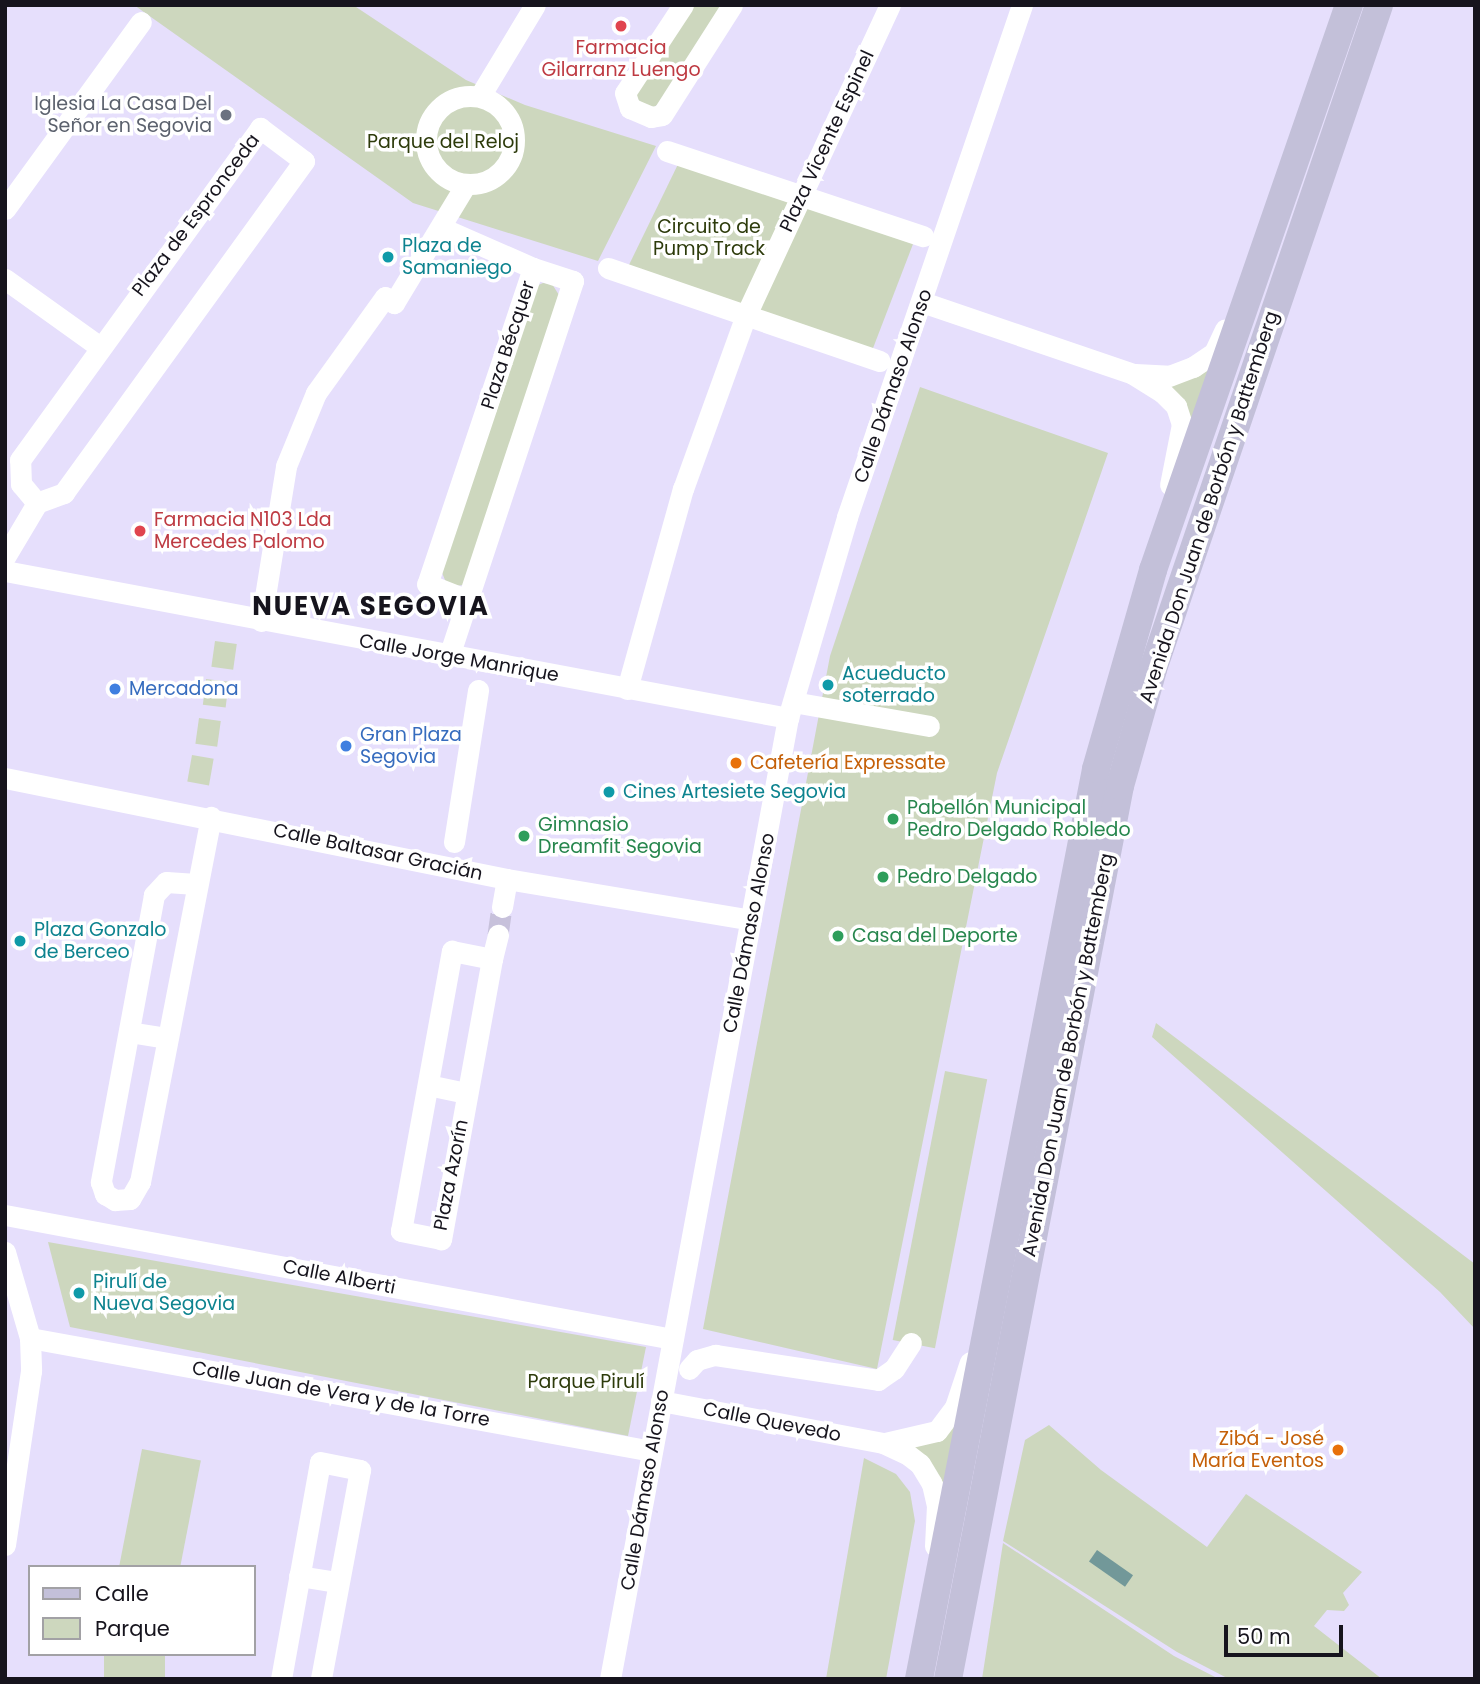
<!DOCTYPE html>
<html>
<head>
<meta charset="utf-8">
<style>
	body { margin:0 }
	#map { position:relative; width:1480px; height:1684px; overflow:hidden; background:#e6dffc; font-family:Poppins,sans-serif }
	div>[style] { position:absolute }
	.green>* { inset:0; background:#cdd7be; transform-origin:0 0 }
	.water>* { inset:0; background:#729899; transform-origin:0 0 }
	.minor-tunnel>* { height:21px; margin-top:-10.5px; transform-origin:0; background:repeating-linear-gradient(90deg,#c7c1db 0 21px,transparent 0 31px) }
	.minor>* { height:21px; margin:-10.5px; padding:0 10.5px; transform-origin:10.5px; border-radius:10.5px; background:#fff }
	.minor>.ring { margin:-10.5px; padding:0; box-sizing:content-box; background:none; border:21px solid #fff; border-radius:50% }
	.major>* { height:28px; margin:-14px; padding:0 14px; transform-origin:14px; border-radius:14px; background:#c3c0d9 }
	.dots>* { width:19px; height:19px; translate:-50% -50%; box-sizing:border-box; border:4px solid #fff; border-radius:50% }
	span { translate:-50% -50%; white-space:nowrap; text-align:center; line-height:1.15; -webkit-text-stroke:7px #fff; paint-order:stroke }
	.health-label { font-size:19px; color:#be3a42 }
	.left { translate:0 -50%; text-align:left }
	.worship-label { font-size:19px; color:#5b616d }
	.right { translate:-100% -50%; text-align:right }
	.street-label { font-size:19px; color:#16141d }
	.park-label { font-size:19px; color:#2d3b0b }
	.culture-label { font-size:19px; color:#0d838f }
	.shop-label { font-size:19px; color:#366cbe }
	.food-label { font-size:19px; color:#c56008 }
	.leisure-label { font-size:19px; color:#27864d }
	.district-label { font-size:26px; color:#16141d; font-weight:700; letter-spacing:2px }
	.frame { position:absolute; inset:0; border:7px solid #16141d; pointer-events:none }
	.legend { position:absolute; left:28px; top:1565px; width:228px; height:91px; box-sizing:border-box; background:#fff; border:2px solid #a2a1a5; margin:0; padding:9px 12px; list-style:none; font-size:21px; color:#16141d }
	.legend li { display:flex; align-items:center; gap:14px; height:35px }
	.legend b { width:35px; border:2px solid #a2a1a5 }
	.scale { position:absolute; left:1224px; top:1625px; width:119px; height:32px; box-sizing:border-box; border:4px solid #16141d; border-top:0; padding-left:9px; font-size:21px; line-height:24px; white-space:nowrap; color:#16141d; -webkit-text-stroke:5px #fff; paint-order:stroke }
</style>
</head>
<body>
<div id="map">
	<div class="green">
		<div style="clip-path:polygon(134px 5px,353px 5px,466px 80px,525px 105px,656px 146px,598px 261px,413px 203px)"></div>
		<div style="clip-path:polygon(691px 5px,724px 5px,661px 102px,650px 110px,635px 97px)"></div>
		<div style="clip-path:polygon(682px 156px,792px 195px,742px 305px,627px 269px)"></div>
		<div style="left:800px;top:198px;width:122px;height:123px;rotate:21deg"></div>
		<div style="clip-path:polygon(543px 283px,552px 284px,559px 295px,463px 585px,448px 587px,440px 568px,536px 286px)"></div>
		<div style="clip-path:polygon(1220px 355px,1191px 433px,1158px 382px)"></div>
		<div style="clip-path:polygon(920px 387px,1108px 453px,997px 773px,877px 1369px,703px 1329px,830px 656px)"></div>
		<div style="left:215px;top:641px;width:22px;height:26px;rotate:8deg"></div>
		<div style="left:206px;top:679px;width:23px;height:26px;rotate:7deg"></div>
		<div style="left:199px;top:718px;width:22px;height:26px;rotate:8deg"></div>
		<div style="left:192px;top:755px;width:22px;height:27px;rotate:10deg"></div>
		<div style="clip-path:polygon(1156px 1023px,1475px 1264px,1475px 1329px,1440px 1292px,1152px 1037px)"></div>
		<div style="left:945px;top:1071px;width:43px;height:274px;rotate:11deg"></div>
		<div style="clip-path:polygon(48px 1242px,646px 1347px,628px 1436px,70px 1327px)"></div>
		<div style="clip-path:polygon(961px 1412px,946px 1494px,905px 1447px)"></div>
		<div style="clip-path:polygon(1049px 1425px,1101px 1470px,1207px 1547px,1246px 1494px,1362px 1572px,1343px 1593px,1349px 1605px,1344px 1611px,1327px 1610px,1314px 1626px,1382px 1679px,1229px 1679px,1177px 1652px,1003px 1541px,1025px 1440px)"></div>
		<div style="left:142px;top:1449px;width:60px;height:120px;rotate:11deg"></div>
		<div style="clip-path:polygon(864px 1458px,896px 1474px,910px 1492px,915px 1521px,886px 1679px,826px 1679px)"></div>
		<div style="clip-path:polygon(1003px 1543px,1174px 1656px,1219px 1679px,982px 1679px)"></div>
		<div style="left:104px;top:1654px;width:61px;height:25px"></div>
	</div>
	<div class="water">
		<div style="left:1097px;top:1550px;width:44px;height:14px;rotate:35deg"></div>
	</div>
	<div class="minor-tunnel">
		<div style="left:498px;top:935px;width:28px;rotate:-82deg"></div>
	</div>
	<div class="minor">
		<div style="left:683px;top:5px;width:105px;rotate:123.4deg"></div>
		<div style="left:625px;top:93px;width:16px;rotate:72deg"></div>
		<div style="left:630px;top:108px;width:23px;rotate:23deg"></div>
		<div style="left:651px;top:117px;width:11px;rotate:-10deg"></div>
		<div style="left:662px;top:115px;width:130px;rotate:-57.5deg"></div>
		<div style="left:480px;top:96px;width:106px;rotate:-58.9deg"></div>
		<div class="ring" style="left:426px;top:96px;width:67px;height:67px"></div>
		<div style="left:260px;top:128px;width:55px;rotate:36.9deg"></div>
		<div style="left:304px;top:161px;width:410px;rotate:125.9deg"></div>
		<div style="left:64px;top:493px;width:29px;rotate:160deg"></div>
		<div style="left:37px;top:503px;width:25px;rotate:-130deg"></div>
		<div style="left:21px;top:484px;width:24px;rotate:-92deg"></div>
		<div style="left:20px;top:460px;width:410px;rotate:-54.1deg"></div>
		<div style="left:667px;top:151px;width:270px;rotate:18.4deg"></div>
		<div style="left:5px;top:209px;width:231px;rotate:-54deg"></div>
		<div style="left:442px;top:228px;width:99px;rotate:23.7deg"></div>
		<div style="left:608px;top:268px;width:287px;rotate:18.9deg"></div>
		<div style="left:5px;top:279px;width:117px;rotate:35.6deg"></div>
		<div style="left:922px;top:302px;width:223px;rotate:18.8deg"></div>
		<div style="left:1133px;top:374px;width:34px;rotate:32deg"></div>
		<div style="left:1162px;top:392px;width:20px;rotate:45deg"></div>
		<div style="left:1176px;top:406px;width:19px;rotate:72deg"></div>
		<div style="left:1182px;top:424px;width:62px;rotate:101.1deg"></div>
		<div style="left:1135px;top:374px;width:34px;rotate:3deg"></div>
		<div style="left:1169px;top:376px;width:26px;rotate:-21deg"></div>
		<div style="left:1193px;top:367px;width:25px;rotate:-34deg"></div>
		<div style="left:1214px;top:353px;width:26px;rotate:-65deg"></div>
		<div style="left:5px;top:557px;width:63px;rotate:-59.3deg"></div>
		<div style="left:5px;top:571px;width:797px;rotate:10.63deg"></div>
		<div style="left:261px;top:621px;width:157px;rotate:-80.8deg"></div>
		<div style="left:286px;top:466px;width:79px;rotate:-67.7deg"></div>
		<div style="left:316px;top:393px;width:118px;rotate:-54.3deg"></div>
		<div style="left:385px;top:297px;width:11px;rotate:34deg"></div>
		<div style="left:394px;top:303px;width:139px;rotate:-58.8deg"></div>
		<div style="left:449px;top:656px;width:395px;rotate:-71.7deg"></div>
		<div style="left:573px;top:281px;width:42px;rotate:-162deg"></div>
		<div style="left:533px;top:268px;width:333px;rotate:108.5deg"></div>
		<div style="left:427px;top:584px;width:41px;rotate:21.5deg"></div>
		<div style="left:627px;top:689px;width:208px;rotate:-74.4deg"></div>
		<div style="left:683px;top:489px;width:185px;rotate:-70.1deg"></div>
		<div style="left:746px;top:315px;width:342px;rotate:-65.1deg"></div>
		<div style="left:793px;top:702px;width:138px;rotate:10deg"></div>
		<div style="left:5px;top:778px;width:512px;rotate:11.38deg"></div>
		<div style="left:507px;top:879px;width:247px;rotate:9.5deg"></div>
		<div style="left:454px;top:842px;width:154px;rotate:-81deg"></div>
		<div style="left:196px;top:884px;width:30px;rotate:-176deg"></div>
		<div style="left:166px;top:882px;width:18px;rotate:133deg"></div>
		<div style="left:154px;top:895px;width:292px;rotate:100.5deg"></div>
		<div style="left:101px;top:1182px;width:13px;rotate:72deg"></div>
		<div style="left:105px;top:1194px;width:12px;rotate:31deg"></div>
		<div style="left:115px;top:1200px;width:15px;rotate:-4deg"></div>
		<div style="left:130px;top:1199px;width:20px;rotate:-60deg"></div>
		<div style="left:140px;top:1182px;width:372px;rotate:-79deg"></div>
		<div style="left:502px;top:907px;width:28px;rotate:-80deg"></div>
		<div style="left:452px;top:951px;width:41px;rotate:11.3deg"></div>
		<div style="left:492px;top:959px;width:285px;rotate:100.3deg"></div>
		<div style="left:441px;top:1239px;width:41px;rotate:-168.7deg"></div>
		<div style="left:401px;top:1231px;width:285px;rotate:-79.7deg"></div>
		<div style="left:492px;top:959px;width:25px;rotate:-76deg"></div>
		<div style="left:129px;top:1032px;width:39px;rotate:9deg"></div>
		<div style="left:428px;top:1085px;width:40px;rotate:12deg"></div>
		<div style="left:5px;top:1215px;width:679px;rotate:10.52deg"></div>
		<div style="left:5px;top:1252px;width:90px;rotate:73.8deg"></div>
		<div style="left:30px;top:1338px;width:33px;rotate:88deg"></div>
		<div style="left:31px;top:1371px;width:176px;rotate:98.5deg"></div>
		<div style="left:30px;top:1338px;width:632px;rotate:10.3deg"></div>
		<div style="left:689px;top:1369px;width:12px;rotate:-48deg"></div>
		<div style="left:697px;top:1360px;width:19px;rotate:-16deg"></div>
		<div style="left:715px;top:1355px;width:165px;rotate:8.7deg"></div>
		<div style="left:878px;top:1380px;width:19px;rotate:-35deg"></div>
		<div style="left:894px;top:1369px;width:31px;rotate:-57deg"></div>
		<div style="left:661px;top:1401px;width:226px;rotate:10.7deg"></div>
		<div style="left:883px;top:1443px;width:26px;rotate:25deg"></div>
		<div style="left:907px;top:1454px;width:16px;rotate:38deg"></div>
		<div style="left:920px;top:1464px;width:23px;rotate:59deg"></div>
		<div style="left:932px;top:1484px;width:22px;rotate:77deg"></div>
		<div style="left:937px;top:1505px;width:41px;rotate:92.8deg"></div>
		<div style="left:885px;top:1443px;width:53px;rotate:-13deg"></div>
		<div style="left:937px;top:1431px;width:30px;rotate:-53deg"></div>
		<div style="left:955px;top:1407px;width:47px;rotate:-71.6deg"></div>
		<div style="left:299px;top:1576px;width:39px;rotate:9deg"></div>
		<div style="left:281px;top:1679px;width:220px;rotate:-79.8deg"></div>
		<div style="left:320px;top:1462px;width:41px;rotate:11.3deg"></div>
		<div style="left:360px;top:1470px;width:213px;rotate:100.6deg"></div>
		<div style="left:610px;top:1679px;width:977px;rotate:-79.51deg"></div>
		<div style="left:788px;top:718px;width:209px;rotate:-73.6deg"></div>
		<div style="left:847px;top:517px;width:541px;rotate:-71.13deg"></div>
	</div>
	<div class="major">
		<div style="left:919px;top:1679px;width:927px;rotate:-78.99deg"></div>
		<div style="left:1096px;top:769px;width:207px;rotate:-74deg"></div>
		<div style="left:1153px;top:570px;width:598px;rotate:-70.87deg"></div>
		<div style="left:948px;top:1679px;width:909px;rotate:-79.1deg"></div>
		<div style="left:1120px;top:786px;width:122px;rotate:-74.2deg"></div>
		<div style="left:1153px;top:669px;width:701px;rotate:-71.2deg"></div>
	</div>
	<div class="dots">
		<div style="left:621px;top:26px;background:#e0444e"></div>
		<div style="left:226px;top:115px;background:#6b7280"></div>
		<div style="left:388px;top:257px;background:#0f9aa8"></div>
		<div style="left:140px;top:531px;background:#e0444e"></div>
		<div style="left:828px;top:685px;background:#0f9aa8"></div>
		<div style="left:115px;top:689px;background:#3f7fe0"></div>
		<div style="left:346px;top:746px;background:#3f7fe0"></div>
		<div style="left:736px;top:763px;background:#e8710a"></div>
		<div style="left:609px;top:792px;background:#0f9aa8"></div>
		<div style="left:893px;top:819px;background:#2e9e5b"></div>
		<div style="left:524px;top:836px;background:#2e9e5b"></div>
		<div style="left:883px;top:877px;background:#2e9e5b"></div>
		<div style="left:838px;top:936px;background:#2e9e5b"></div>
		<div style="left:20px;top:941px;background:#0f9aa8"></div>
		<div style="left:79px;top:1293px;background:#0f9aa8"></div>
		<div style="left:1338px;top:1450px;background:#e8710a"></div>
	</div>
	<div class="health-label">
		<span style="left:621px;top:59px">Farmacia<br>Gilarranz Luengo</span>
		<span class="left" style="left:154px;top:531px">Farmacia N103 Lda<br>Mercedes Palomo</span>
	</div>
	<div class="worship-label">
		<span class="right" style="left:212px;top:115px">Iglesia La Casa Del<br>Señor en Segovia</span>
	</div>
	<div class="street-label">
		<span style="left:827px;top:141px;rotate:-65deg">Plaza Vicente Espinel</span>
		<span style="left:196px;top:215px;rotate:-53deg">Plaza de Espronceda</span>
		<span style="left:508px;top:345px;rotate:-72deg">Plaza Bécquer</span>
		<span style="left:893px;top:386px;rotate:-71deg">Calle Dámaso Alonso</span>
		<span style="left:1209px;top:507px;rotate:-72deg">Avenida Don Juan de Borbón y Battemberg</span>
		<span style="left:459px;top:658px;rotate:10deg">Calle Jorge Manrique</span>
		<span style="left:378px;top:852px;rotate:12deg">Calle Baltasar Gracián</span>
		<span style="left:749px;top:933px;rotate:-79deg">Calle Dámaso Alonso</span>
		<span style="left:1068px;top:1055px;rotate:-79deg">Avenida Don Juan de Borbón y Battemberg</span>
		<span style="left:451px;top:1175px;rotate:-79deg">Plaza Azorín</span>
		<span style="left:339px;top:1277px;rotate:11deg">Calle Alberti</span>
		<span style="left:341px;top:1394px;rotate:10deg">Calle Juan de Vera y de la Torre</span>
		<span style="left:772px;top:1422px;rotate:11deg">Calle Quevedo</span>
		<span style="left:645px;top:1490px;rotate:-80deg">Calle Dámaso Alonso</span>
	</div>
	<div class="park-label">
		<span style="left:443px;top:142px">Parque del Reloj</span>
		<span style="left:709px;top:238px">Circuito de<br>Pump Track</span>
		<span style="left:586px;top:1382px">Parque Pirulí</span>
	</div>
	<div class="culture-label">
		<span class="left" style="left:402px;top:257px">Plaza de<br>Samaniego</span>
		<span class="left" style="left:842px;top:685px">Acueducto<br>soterrado</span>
		<span class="left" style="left:623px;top:792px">Cines Artesiete Segovia</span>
		<span class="left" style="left:34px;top:941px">Plaza Gonzalo<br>de Berceo</span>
		<span class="left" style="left:93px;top:1293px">Pirulí de<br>Nueva Segovia</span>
	</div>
	<div class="shop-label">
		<span class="left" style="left:129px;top:689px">Mercadona</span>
		<span class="left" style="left:360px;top:746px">Gran Plaza<br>Segovia</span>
	</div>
	<div class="food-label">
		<span class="left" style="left:750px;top:763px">Cafetería Expressate</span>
		<span class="right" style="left:1324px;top:1450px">Zibá - José<br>María Eventos</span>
	</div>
	<div class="leisure-label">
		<span class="left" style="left:907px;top:819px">Pabellón Municipal<br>Pedro Delgado Robledo</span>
		<span class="left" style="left:538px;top:836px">Gimnasio<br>Dreamfit Segovia</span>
		<span class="left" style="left:897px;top:877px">Pedro Delgado</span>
		<span class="left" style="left:852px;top:936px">Casa del Deporte</span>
	</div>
	<div class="district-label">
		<span style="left:371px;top:607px">NUEVA SEGOVIA</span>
	</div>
	<div class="frame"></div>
	<ul class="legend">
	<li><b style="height:9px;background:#c3c0d9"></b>Calle</li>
	<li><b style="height:19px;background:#cdd7be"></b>Parque</li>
	</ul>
	<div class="scale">50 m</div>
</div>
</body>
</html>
